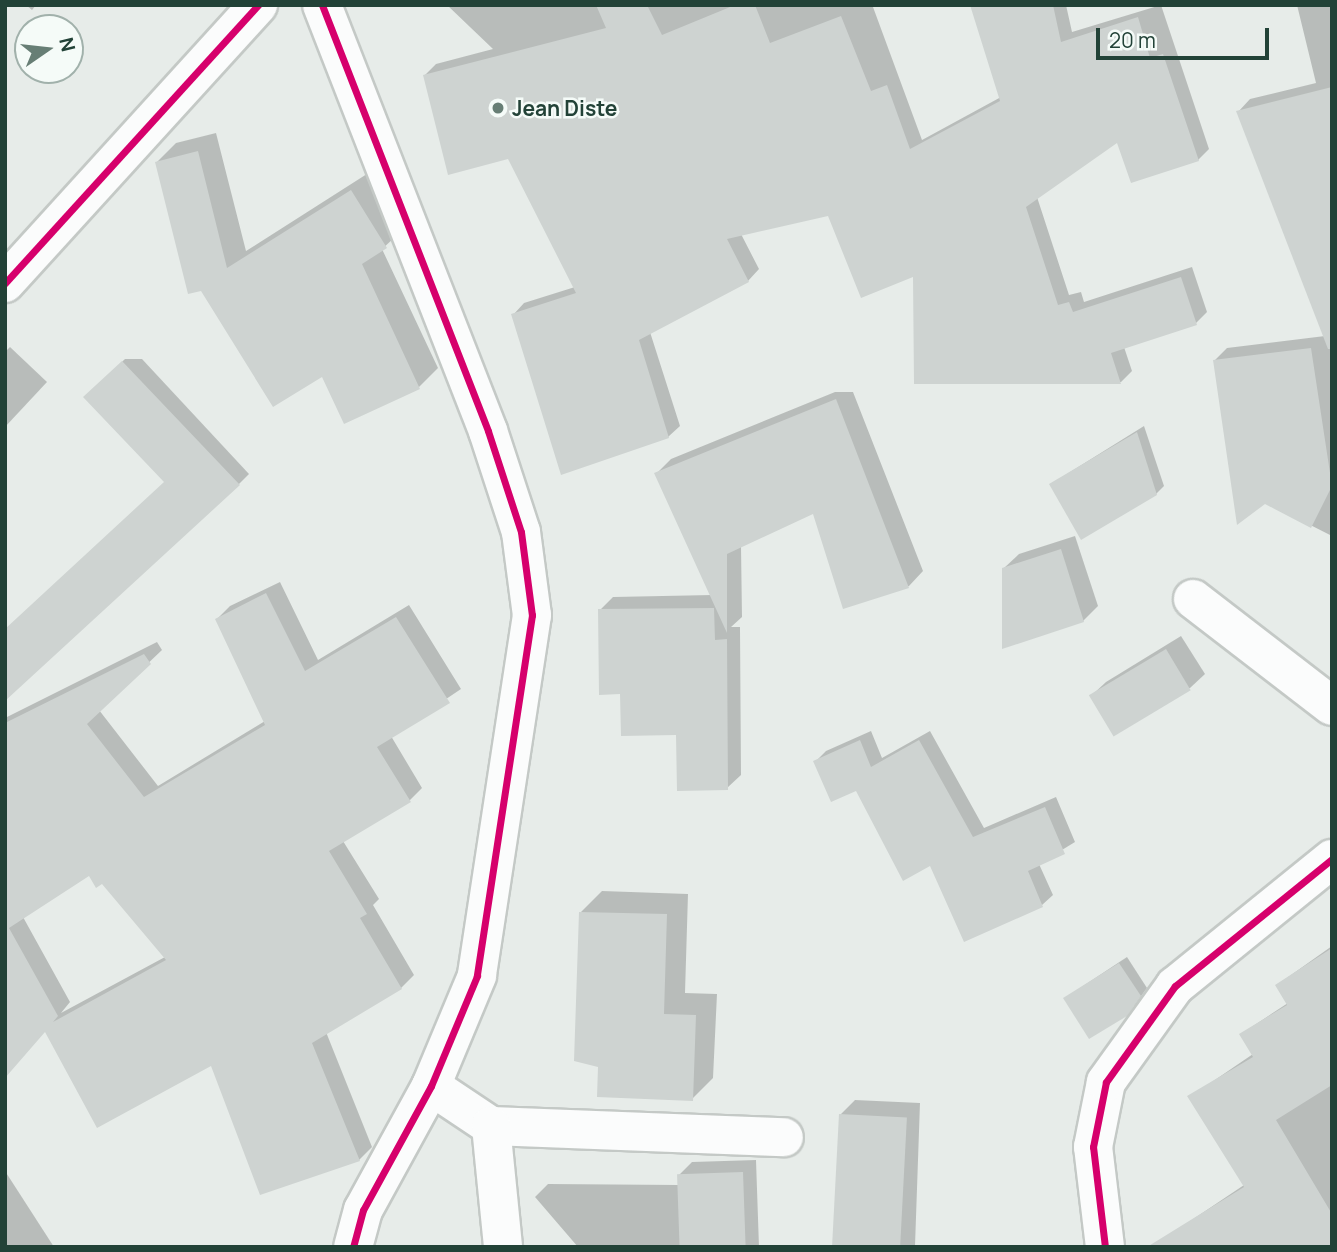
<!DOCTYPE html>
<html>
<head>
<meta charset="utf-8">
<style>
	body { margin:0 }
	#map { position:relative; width:1337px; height:1252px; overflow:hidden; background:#e7ece9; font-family:Manrope,sans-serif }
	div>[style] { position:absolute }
	.shadow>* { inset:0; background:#0003 }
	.building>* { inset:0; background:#ced3d1; transform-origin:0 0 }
	.roads { filter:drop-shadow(2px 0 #c4c9c6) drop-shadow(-2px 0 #c4c9c6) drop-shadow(0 2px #c4c9c6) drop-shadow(0 -2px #c4c9c6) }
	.minor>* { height:38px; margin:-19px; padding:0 19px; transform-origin:19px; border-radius:19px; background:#fbfcfc }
	.cycleway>* { height:7px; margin:-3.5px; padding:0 3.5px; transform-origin:3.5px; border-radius:3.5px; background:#d6006c }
	.dots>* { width:19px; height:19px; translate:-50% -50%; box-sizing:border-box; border:4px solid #f5fbf8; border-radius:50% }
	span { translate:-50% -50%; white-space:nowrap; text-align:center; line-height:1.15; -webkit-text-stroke:5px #f5fbf8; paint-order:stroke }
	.poi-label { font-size:21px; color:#224237; font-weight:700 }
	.left { translate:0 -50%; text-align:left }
	.frame { position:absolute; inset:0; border:7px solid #224237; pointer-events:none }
	.north { position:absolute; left:14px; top:14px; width:70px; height:70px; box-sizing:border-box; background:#f5fbf8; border:2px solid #a1b1ab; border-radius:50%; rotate:76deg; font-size:19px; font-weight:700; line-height:28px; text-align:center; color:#224237 }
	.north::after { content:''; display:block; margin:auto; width:24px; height:32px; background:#677e75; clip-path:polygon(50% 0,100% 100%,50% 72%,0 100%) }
	.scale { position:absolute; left:1096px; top:28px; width:173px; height:32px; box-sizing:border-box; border:4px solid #224237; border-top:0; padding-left:9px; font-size:21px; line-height:24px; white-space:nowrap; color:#224237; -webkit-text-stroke:5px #f5fbf8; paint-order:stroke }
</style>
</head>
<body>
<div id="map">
	<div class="shadow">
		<div style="clip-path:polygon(26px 5px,36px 5px,32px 10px)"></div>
		<div style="clip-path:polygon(447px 5px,878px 5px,873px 7px,922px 140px,1001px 97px,971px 5px,1066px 5px,1072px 32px,1161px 5px,1209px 149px,1198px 160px,1118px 140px,1037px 197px,1069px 295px,1081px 292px,1084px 302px,1192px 267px,1207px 312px,1196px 323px,1124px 347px,1132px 371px,1121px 382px,916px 383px,915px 275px,829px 214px,741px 234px,759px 269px,748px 281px,650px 332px,680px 426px,668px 437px,513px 315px,524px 303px,575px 287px,509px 157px,425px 75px,436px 64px,493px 49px)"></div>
		<div style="clip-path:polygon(1297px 5px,1332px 5px,1332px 536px,1265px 502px,1215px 360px,1227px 348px,1325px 336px,1238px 112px,1250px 99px,1316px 83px)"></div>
		<div style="clip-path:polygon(216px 133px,246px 251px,370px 172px,405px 228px,382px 249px,438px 368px,419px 387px,345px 422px,322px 374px,273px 405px,157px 162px,176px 143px)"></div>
		<div style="clip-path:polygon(10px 347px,47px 382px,5px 427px,5px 352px)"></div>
		<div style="clip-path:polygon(125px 359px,142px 359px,249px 474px,239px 484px,166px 482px,96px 387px)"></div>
		<div style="clip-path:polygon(835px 392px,853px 392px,923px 571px,909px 586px,844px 607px,814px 512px,741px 546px,742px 617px,731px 627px,740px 627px,741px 775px,727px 788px,677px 733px,622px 692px,600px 610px,613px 597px,712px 595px,656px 474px,671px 459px)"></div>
		<div style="clip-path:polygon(1144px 426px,1164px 486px,1156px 494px,1051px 484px)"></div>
		<div style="clip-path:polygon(1075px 536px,1098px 606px,1083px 621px,1003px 569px,1019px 554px)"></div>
		<div style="clip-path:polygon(evenodd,280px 582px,318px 660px,409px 605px,461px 689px,391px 736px,422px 788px,409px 801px,343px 841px,379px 899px,373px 905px,414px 975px,401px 988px,326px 1032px,372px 1147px,359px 1160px,212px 1064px,46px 1030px,5px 1068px,5px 718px,157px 642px,162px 650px,99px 710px,158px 786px,265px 721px,217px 619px,230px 606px,280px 582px,90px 873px,103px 882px,165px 957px,61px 1013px,70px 1002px,23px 917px,90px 873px)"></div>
		<div style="clip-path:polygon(1181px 636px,1205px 674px,1190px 688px,1091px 696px,1106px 682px)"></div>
		<div style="clip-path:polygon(871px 731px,882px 758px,930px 731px,984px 828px,1056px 797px,1075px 842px,1039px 864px,1053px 895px,1042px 905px,931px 864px,856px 789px,815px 762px,826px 751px)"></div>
		<div style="clip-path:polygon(602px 891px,688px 894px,685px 993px,717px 994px,713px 1078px,692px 1099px,600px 1066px,581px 912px)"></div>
		<div style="clip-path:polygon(1332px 946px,1332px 1247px,1171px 1234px,1244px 1185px,1190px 1097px,1253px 1054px,1241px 1034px,1288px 1003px,1277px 985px)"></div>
		<div style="clip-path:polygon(1127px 957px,1147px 988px,1134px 1006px,1065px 998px)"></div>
		<div style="clip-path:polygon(855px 1100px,920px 1103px,915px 1246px,944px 1247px,836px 1247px,840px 1115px)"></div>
		<div style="clip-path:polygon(756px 1160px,759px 1247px,578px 1247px,535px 1197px,548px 1184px,679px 1185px,678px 1176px,692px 1162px)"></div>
		<div style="clip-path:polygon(5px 1171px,54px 1247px,5px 1247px)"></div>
	</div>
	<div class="building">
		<div style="clip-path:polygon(596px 5px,647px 5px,662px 35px,735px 5px,755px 5px,770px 43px,841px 16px,871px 91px,887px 85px,910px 149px,1000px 101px,970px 5px,1053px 5px,1061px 42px,1138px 17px,1150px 58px,1163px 54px,1199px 161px,1131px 183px,1117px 143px,1026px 207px,1058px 305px,1069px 302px,1073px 312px,1181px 277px,1197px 325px,1111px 353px,1121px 384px,914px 384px,913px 277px,861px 298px,828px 216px,727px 239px,749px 282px,639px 340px,669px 438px,561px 475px,511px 314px,576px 293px,508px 159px,448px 175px,423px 75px,606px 28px)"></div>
		<div style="clip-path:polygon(1332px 87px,1332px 349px,1328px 349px,1236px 111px)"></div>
		<div style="clip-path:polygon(198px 151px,227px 268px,351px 190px,387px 248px,362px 264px,420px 389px,344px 424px,322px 377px,273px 407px,201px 291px,188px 294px,155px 162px)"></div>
		<div style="clip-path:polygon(1311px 348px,1332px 486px,1311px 528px,1265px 504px,1237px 525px,1213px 360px)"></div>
		<div style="clip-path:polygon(122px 361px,240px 485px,5px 701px,5px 629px,164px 482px,83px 397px)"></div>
		<div style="clip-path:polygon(836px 399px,909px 588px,843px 609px,813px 514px,727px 554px,727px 633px,654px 473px)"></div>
		<div style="clip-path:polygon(1137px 432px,1157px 495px,1081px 540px,1049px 484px)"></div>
		<div style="clip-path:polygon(1061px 549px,1084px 622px,1002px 649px,1002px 568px)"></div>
		<div style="clip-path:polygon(evenodd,266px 593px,305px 671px,396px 617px,450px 703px,377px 747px,411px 802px,329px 851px,367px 914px,360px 918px,402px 989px,312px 1043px,360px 1161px,260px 1195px,211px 1066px,97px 1128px,45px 1032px,5px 1078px,5px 723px,144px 654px,151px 664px,87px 724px,144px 797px,265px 725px,215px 619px,266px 593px,89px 876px,96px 888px,102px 884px,166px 960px,53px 1022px,58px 1016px,9px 928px,89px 876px)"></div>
		<div style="clip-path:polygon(714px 608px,715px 640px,727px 639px,728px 790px,677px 791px,676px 735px,621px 736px,620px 694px,599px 695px,598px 609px)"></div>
		<div style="left:1166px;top:649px;width:48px;height:90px;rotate:59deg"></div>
		<div style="clip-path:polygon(860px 740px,871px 767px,919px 740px,973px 837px,1045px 807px,1065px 854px,1028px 871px,1043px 907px,964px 942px,930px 866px,903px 881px,856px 791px,831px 802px,813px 761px)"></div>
		<div style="clip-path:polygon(579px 912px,667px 914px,664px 1014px,696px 1015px,693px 1101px,597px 1097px,598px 1067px,574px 1061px)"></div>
		<div style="clip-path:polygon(1332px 948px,1332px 1085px,1276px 1120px,1332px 1214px,1332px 1247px,1147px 1247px,1244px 1187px,1187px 1096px,1253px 1057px,1239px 1034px,1287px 1005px,1275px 985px)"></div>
		<div style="clip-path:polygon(1119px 963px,1141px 996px,1127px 1016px,1089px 1039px,1063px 998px)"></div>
		<div style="left:839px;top:1114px;width:68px;height:133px;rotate:3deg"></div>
		<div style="left:743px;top:1172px;width:75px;height:66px;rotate:88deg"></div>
	</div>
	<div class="roads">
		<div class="minor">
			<div style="left:322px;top:5px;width:457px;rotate:68.7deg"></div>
			<div style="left:488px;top:431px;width:106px;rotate:71.9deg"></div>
			<div style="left:521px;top:532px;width:84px;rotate:82.5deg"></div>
			<div style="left:532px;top:615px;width:365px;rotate:98.7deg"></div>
			<div style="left:477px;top:976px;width:119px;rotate:112.7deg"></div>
			<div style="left:431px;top:1086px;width:141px;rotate:118.7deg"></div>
			<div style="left:363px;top:1210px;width:38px;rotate:105deg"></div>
			<div style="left:5px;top:283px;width:376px;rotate:-47.7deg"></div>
			<div style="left:1193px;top:599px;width:175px;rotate:37.6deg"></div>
			<div style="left:431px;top:1086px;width:72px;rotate:33.7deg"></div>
			<div style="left:491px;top:1126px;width:293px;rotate:2.2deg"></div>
			<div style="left:491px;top:1126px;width:122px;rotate:84.3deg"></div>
			<div style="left:1105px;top:1247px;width:101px;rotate:-96.8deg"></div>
			<div style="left:1093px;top:1147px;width:66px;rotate:-78.7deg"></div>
			<div style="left:1106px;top:1082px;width:118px;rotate:-54.3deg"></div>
			<div style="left:1175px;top:986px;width:202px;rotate:-39deg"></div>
		</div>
	</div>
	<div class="cycleway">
		<div style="left:322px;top:5px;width:457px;rotate:68.7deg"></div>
		<div style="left:488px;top:431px;width:106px;rotate:71.9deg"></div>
		<div style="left:521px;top:532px;width:84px;rotate:82.5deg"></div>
		<div style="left:532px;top:615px;width:365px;rotate:98.7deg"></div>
		<div style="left:477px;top:976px;width:119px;rotate:112.7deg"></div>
		<div style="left:431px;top:1086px;width:141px;rotate:118.7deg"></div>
		<div style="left:363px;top:1210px;width:38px;rotate:105deg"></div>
		<div style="left:5px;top:283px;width:376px;rotate:-47.7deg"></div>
		<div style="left:1105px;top:1247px;width:101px;rotate:-96.8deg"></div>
		<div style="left:1093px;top:1147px;width:66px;rotate:-78.7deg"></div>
		<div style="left:1106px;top:1082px;width:118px;rotate:-54.3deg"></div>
		<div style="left:1175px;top:986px;width:202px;rotate:-39deg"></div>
	</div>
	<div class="dots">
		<div style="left:498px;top:108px;background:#677e75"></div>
	</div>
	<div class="poi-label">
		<span class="left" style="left:512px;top:108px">Jean Diste</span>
	</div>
	<div class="frame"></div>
	<div class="north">N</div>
	<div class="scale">20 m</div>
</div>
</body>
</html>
